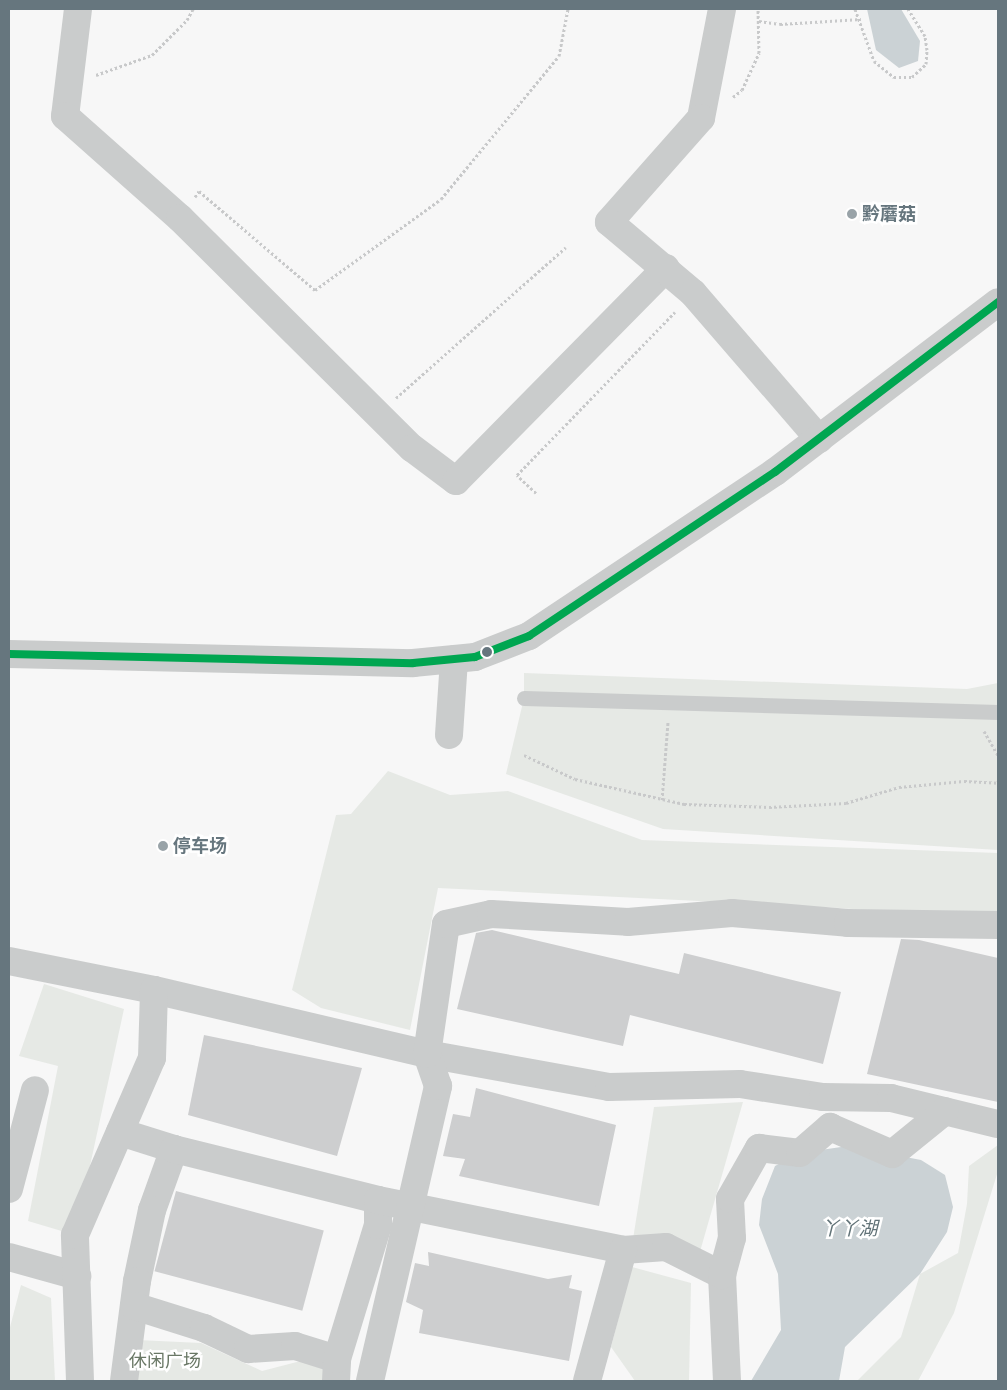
<!DOCTYPE html>
<html>
<head>
<meta charset="utf-8">
<style>
	body { margin:0 }
	#map { position:relative; width:1007px; height:1390px; overflow:hidden; background:#f7f7f7; font-family:Signika,"Noto Sans SC",sans-serif }
	div>[style] { position:absolute }
	.green>* { inset:0; background:#e6e9e5 }
	.water>* { inset:0; background:#cbd2d5 }
	.building>* { inset:0; background:#cdcecf; transform-origin:0 0 }
	.path>* { height:3px; margin-top:-1.5px; transform-origin:0; background:repeating-linear-gradient(90deg,#c8c9ca 0 2.5px,transparent 0 5px) }
	.service>* { height:15px; margin:-7.5px; padding:0 7.5px; transform-origin:7.5px; border-radius:7.5px; background:#cacccc }
	.minor>* { height:28px; margin:-14px; padding:0 14px; transform-origin:14px; border-radius:14px; background:#cacccc }
	.bus-1>* { height:8px; margin:-4px; padding:0 4px; transform-origin:4px; border-radius:4px; background:#00a651 }
	.dots>* { width:14px; height:14px; translate:-50% -50%; box-sizing:border-box; border:2px solid #fff; border-radius:50% }
	span { translate:-50% -50%; white-space:nowrap; text-align:center; line-height:1.15; -webkit-text-stroke:5px #fff; paint-order:stroke }
	.poi-label { font-size:18px; color:#66767e; font-weight:700 }
	.left { translate:0 -50%; text-align:left }
	.park-label { font-size:18px; color:#697765 }
	.water-label { font-size:19px; color:#627378; font-style:italic }
	.frame { position:absolute; inset:0; border:10px solid #66767e; pointer-events:none }
</style>
</head>
<body>
<div id="map">
	<div class="green">
		<div style="clip-path:polygon(524px 673px,967px 689px,998px 683px,998px 850px,663px 829px,506px 774px,524px 698px)"></div>
		<div style="clip-path:polygon(388px 771px,450px 795px,508px 791px,642px 840px,998px 853px,998px 921px,840px 908px,438px 888px,410px 1030px,321px 1008px,292px 990px,336px 815px,351px 814px)"></div>
		<div style="clip-path:polygon(44px 984px,124px 1009px,75px 1235px,28px 1221px,58px 1066px,19px 1056px)"></div>
		<div style="clip-path:polygon(743px 1102px,699px 1255px,633px 1239px,654px 1107px)"></div>
		<div style="clip-path:polygon(998px 1145px,998px 1171px,954px 1313px,918px 1381px,857px 1381px,901px 1337px,920px 1274px,958px 1253px,967px 1204px,969px 1166px)"></div>
		<div style="clip-path:polygon(632px 1267px,691px 1283px,689px 1381px,635px 1381px,611px 1347px)"></div>
		<div style="clip-path:polygon(21px 1285px,51px 1298px,55px 1381px,9px 1381px,9px 1331px)"></div>
		<div style="clip-path:polygon(138px 1340px,201px 1343px,262px 1371px,320px 1356px,326px 1381px,129px 1381px)"></div>
	</div>
	<div class="water">
		<div style="clip-path:polygon(867px 9px,901px 9px,920px 41px,918px 61px,899px 68px,876px 50px)"></div>
		<div style="clip-path:polygon(848px 1146px,921px 1160px,945px 1175px,953px 1207px,947px 1232px,920px 1274px,845px 1347px,839px 1381px,751px 1381px,781px 1330px,778px 1274px,759px 1225px,762px 1199px,775px 1166px,800px 1153px)"></div>
	</div>
	<div class="building">
		<div style="clip-path:polygon(492px 930px,679px 974px,684px 953px,841px 992px,823px 1064px,630px 1015px,623px 1046px,457px 1009px,476px 933px)"></div>
		<div style="clip-path:polygon(901px 939px,919px 940px,998px 958px,998px 1102px,867px 1074px)"></div>
		<div style="clip-path:polygon(204px 1035px,362px 1068px,337px 1156px,188px 1115px)"></div>
		<div style="clip-path:polygon(476px 1088px,616px 1125px,599px 1206px,459px 1176px,465px 1159px,443px 1156px,453px 1114px,470px 1117px)"></div>
		<div style="left:176px;top:1191px;width:153px;height:83px;rotate:15deg"></div>
		<div style="clip-path:polygon(428px 1252px,548px 1279px,572px 1275px,569px 1288px,582px 1291px,569px 1361px,419px 1333px,423px 1310px,406px 1302px,415px 1263px,429px 1266px)"></div>
	</div>
	<div class="path">
		<div style="left:855px;top:9px;width:55px;rotate:69.9deg"></div>
		<div style="left:874px;top:61px;width:26px;rotate:39deg"></div>
		<div style="left:894px;top:77px;width:18px"></div>
		<div style="left:912px;top:77px;width:19px;rotate:-43deg"></div>
		<div style="left:926px;top:64px;width:14px;rotate:-86deg"></div>
		<div style="left:927px;top:50px;width:14px;rotate:-98deg"></div>
		<div style="left:925px;top:36px;width:32px;rotate:-122deg"></div>
		<div style="left:759px;top:21px;width:21px;rotate:8deg"></div>
		<div style="left:780px;top:24px;width:81px;rotate:-3.5deg"></div>
		<div style="left:96px;top:75px;width:59px;rotate:-19.7deg"></div>
		<div style="left:152px;top:55px;width:49px;rotate:-45deg"></div>
		<div style="left:187px;top:20px;width:13px;rotate:-61deg"></div>
		<div style="left:733px;top:97px;width:11px;rotate:-38deg"></div>
		<div style="left:742px;top:90px;width:41px;rotate:-65.3deg"></div>
		<div style="left:759px;top:53px;width:44px;rotate:-91.3deg"></div>
		<div style="left:195px;top:197px;width:7px;rotate:-56deg"></div>
		<div style="left:199px;top:191px;width:153px;rotate:40.5deg"></div>
		<div style="left:315px;top:290px;width:155px;rotate:-35.8deg"></div>
		<div style="left:441px;top:199px;width:185px;rotate:-50.5deg"></div>
		<div style="left:559px;top:56px;width:48px;rotate:-79.2deg"></div>
		<div style="left:396px;top:398px;width:227px;rotate:-41.6deg"></div>
		<div style="left:536px;top:493px;width:26px;rotate:-137deg"></div>
		<div style="left:517px;top:475px;width:227px;rotate:-45.9deg"></div>
		<div style="left:984px;top:731px;width:28px;rotate:60deg"></div>
		<div style="left:524px;top:755px;width:56px;rotate:25.2deg"></div>
		<div style="left:575px;top:779px;width:112px;rotate:12.9deg"></div>
		<div style="left:684px;top:804px;width:85px;rotate:2deg"></div>
		<div style="left:769px;top:807px;width:77px;rotate:-3deg"></div>
		<div style="left:846px;top:803px;width:55px;rotate:-16.8deg"></div>
		<div style="left:899px;top:787px;width:65px;rotate:-5.3deg"></div>
		<div style="left:964px;top:781px;width:34px;rotate:3deg"></div>
		<div style="left:662px;top:800px;width:78px;rotate:-85.6deg"></div>
	</div>
	<div class="service">
		<div style="left:524px;top:698px;width:474px;rotate:1.7deg"></div>
	</div>
	<div class="minor">
		<div style="left:78px;top:9px;width:108px;rotate:96.9deg"></div>
		<div style="left:65px;top:116px;width:154px;rotate:41.6deg"></div>
		<div style="left:180px;top:218px;width:327px;rotate:44.8deg"></div>
		<div style="left:412px;top:448px;width:55px;rotate:36.9deg"></div>
		<div style="left:456px;top:481px;width:299px;rotate:-45.4deg"></div>
		<div style="left:722px;top:9px;width:111px;rotate:100.9deg"></div>
		<div style="left:701px;top:118px;width:139px;rotate:131.5deg"></div>
		<div style="left:609px;top:222px;width:110px;rotate:40.2deg"></div>
		<div style="left:693px;top:293px;width:193px;rotate:49.2deg"></div>
		<div style="left:9px;top:654px;width:404px;rotate:1.3deg"></div>
		<div style="left:413px;top:663px;width:62px;rotate:-5.5deg"></div>
		<div style="left:475px;top:657px;width:58px;rotate:-21.3deg"></div>
		<div style="left:529px;top:636px;width:296px;rotate:-33.7deg"></div>
		<div style="left:775px;top:472px;width:280px;rotate:-37.3deg"></div>
		<div style="left:449px;top:735px;width:76px;rotate:-86.2deg"></div>
		<div style="left:9px;top:961px;width:148px;rotate:11.3deg"></div>
		<div style="left:154px;top:990px;width:280px;rotate:13.2deg"></div>
		<div style="left:427px;top:1054px;width:185px;rotate:10.3deg"></div>
		<div style="left:609px;top:1087px;width:131px;rotate:-1.3deg"></div>
		<div style="left:740px;top:1084px;width:84px;rotate:8.9deg"></div>
		<div style="left:823px;top:1097px;width:68px;rotate:0.8deg"></div>
		<div style="left:891px;top:1098px;width:110px;rotate:13.7deg"></div>
		<div style="left:120px;top:1132px;width:57px;rotate:17.5deg"></div>
		<div style="left:174px;top:1149px;width:65px;rotate:109.8deg"></div>
		<div style="left:152px;top:1210px;width:73px;rotate:101.9deg"></div>
		<div style="left:137px;top:1281px;width:101px;rotate:97.4deg"></div>
		<div style="left:174px;top:1149px;width:210px;rotate:14deg"></div>
		<div style="left:9px;top:1189px;width:102px;rotate:-75.3deg"></div>
		<div style="left:9px;top:1257px;width:71px;rotate:15.6deg"></div>
		<div style="left:722px;top:1275px;width:106px;rotate:87.3deg"></div>
		<div style="left:134px;top:1306px;width:73px;rotate:17.4deg"></div>
		<div style="left:204px;top:1328px;width:49px;rotate:25.5deg"></div>
		<div style="left:248px;top:1349px;width:47px;rotate:-3.7deg"></div>
		<div style="left:295px;top:1346px;width:44px;rotate:17.2deg"></div>
		<div style="left:80px;top:1381px;width:146px;rotate:-92deg"></div>
		<div style="left:75px;top:1235px;width:193px;rotate:-66.5deg"></div>
		<div style="left:152px;top:1058px;width:68px;rotate:-88.3deg"></div>
		<div style="left:336px;top:1381px;width:22px;rotate:-87deg"></div>
		<div style="left:337px;top:1359px;width:140px;rotate:-73deg"></div>
		<div style="left:378px;top:1225px;width:25px;rotate:-90deg"></div>
		<div style="left:378px;top:1200px;width:250px;rotate:11.5deg"></div>
		<div style="left:623px;top:1250px;width:43px;rotate:-4deg"></div>
		<div style="left:666px;top:1247px;width:63px;rotate:26.6deg"></div>
		<div style="left:722px;top:1275px;width:38px;rotate:-75deg"></div>
		<div style="left:732px;top:1238px;width:39px;rotate:-93deg"></div>
		<div style="left:730px;top:1199px;width:59px;rotate:-60.4deg"></div>
		<div style="left:759px;top:1148px;width:41px;rotate:7deg"></div>
		<div style="left:800px;top:1153px;width:40px;rotate:-41deg"></div>
		<div style="left:830px;top:1127px;width:68px;rotate:23.5deg"></div>
		<div style="left:892px;top:1154px;width:68px;rotate:-39.1deg"></div>
		<div style="left:370px;top:1381px;width:303px;rotate:-77deg"></div>
		<div style="left:438px;top:1086px;width:34px;rotate:-109deg"></div>
		<div style="left:427px;top:1054px;width:131px;rotate:-81.7deg"></div>
		<div style="left:446px;top:924px;width:46px;rotate:-12.5deg"></div>
		<div style="left:491px;top:914px;width:137px;rotate:3.3deg"></div>
		<div style="left:628px;top:922px;width:104px;rotate:-4.9deg"></div>
		<div style="left:732px;top:913px;width:116px;rotate:4.9deg"></div>
		<div style="left:848px;top:923px;width:150px;rotate:0.8deg"></div>
		<div style="left:587px;top:1381px;width:136px;rotate:-74.6deg"></div>
	</div>
	<div class="bus-1">
		<div style="left:9px;top:654px;width:404px;rotate:1.3deg"></div>
		<div style="left:413px;top:663px;width:62px;rotate:-5.5deg"></div>
		<div style="left:475px;top:657px;width:58px;rotate:-21.3deg"></div>
		<div style="left:529px;top:636px;width:296px;rotate:-33.7deg"></div>
		<div style="left:775px;top:472px;width:280px;rotate:-37.3deg"></div>
	</div>
	<div class="dots">
		<div style="left:852px;top:214px;background:#99a3a8"></div>
		<div style="left:487px;top:652px;background:#66767e"></div>
		<div style="left:163px;top:846px;background:#99a3a8"></div>
	</div>
	<div class="poi-label">
		<span class="left" style="left:862px;top:214px">黔蘑菇</span>
		<span class="left" style="left:173px;top:846px">停车场</span>
	</div>
	<div class="park-label">
		<span style="left:165px;top:1361px">休闲广场</span>
	</div>
	<div class="water-label">
		<span style="left:849px;top:1230px">丫丫湖</span>
	</div>
	<div class="frame"></div>
</div>
</body>
</html>
